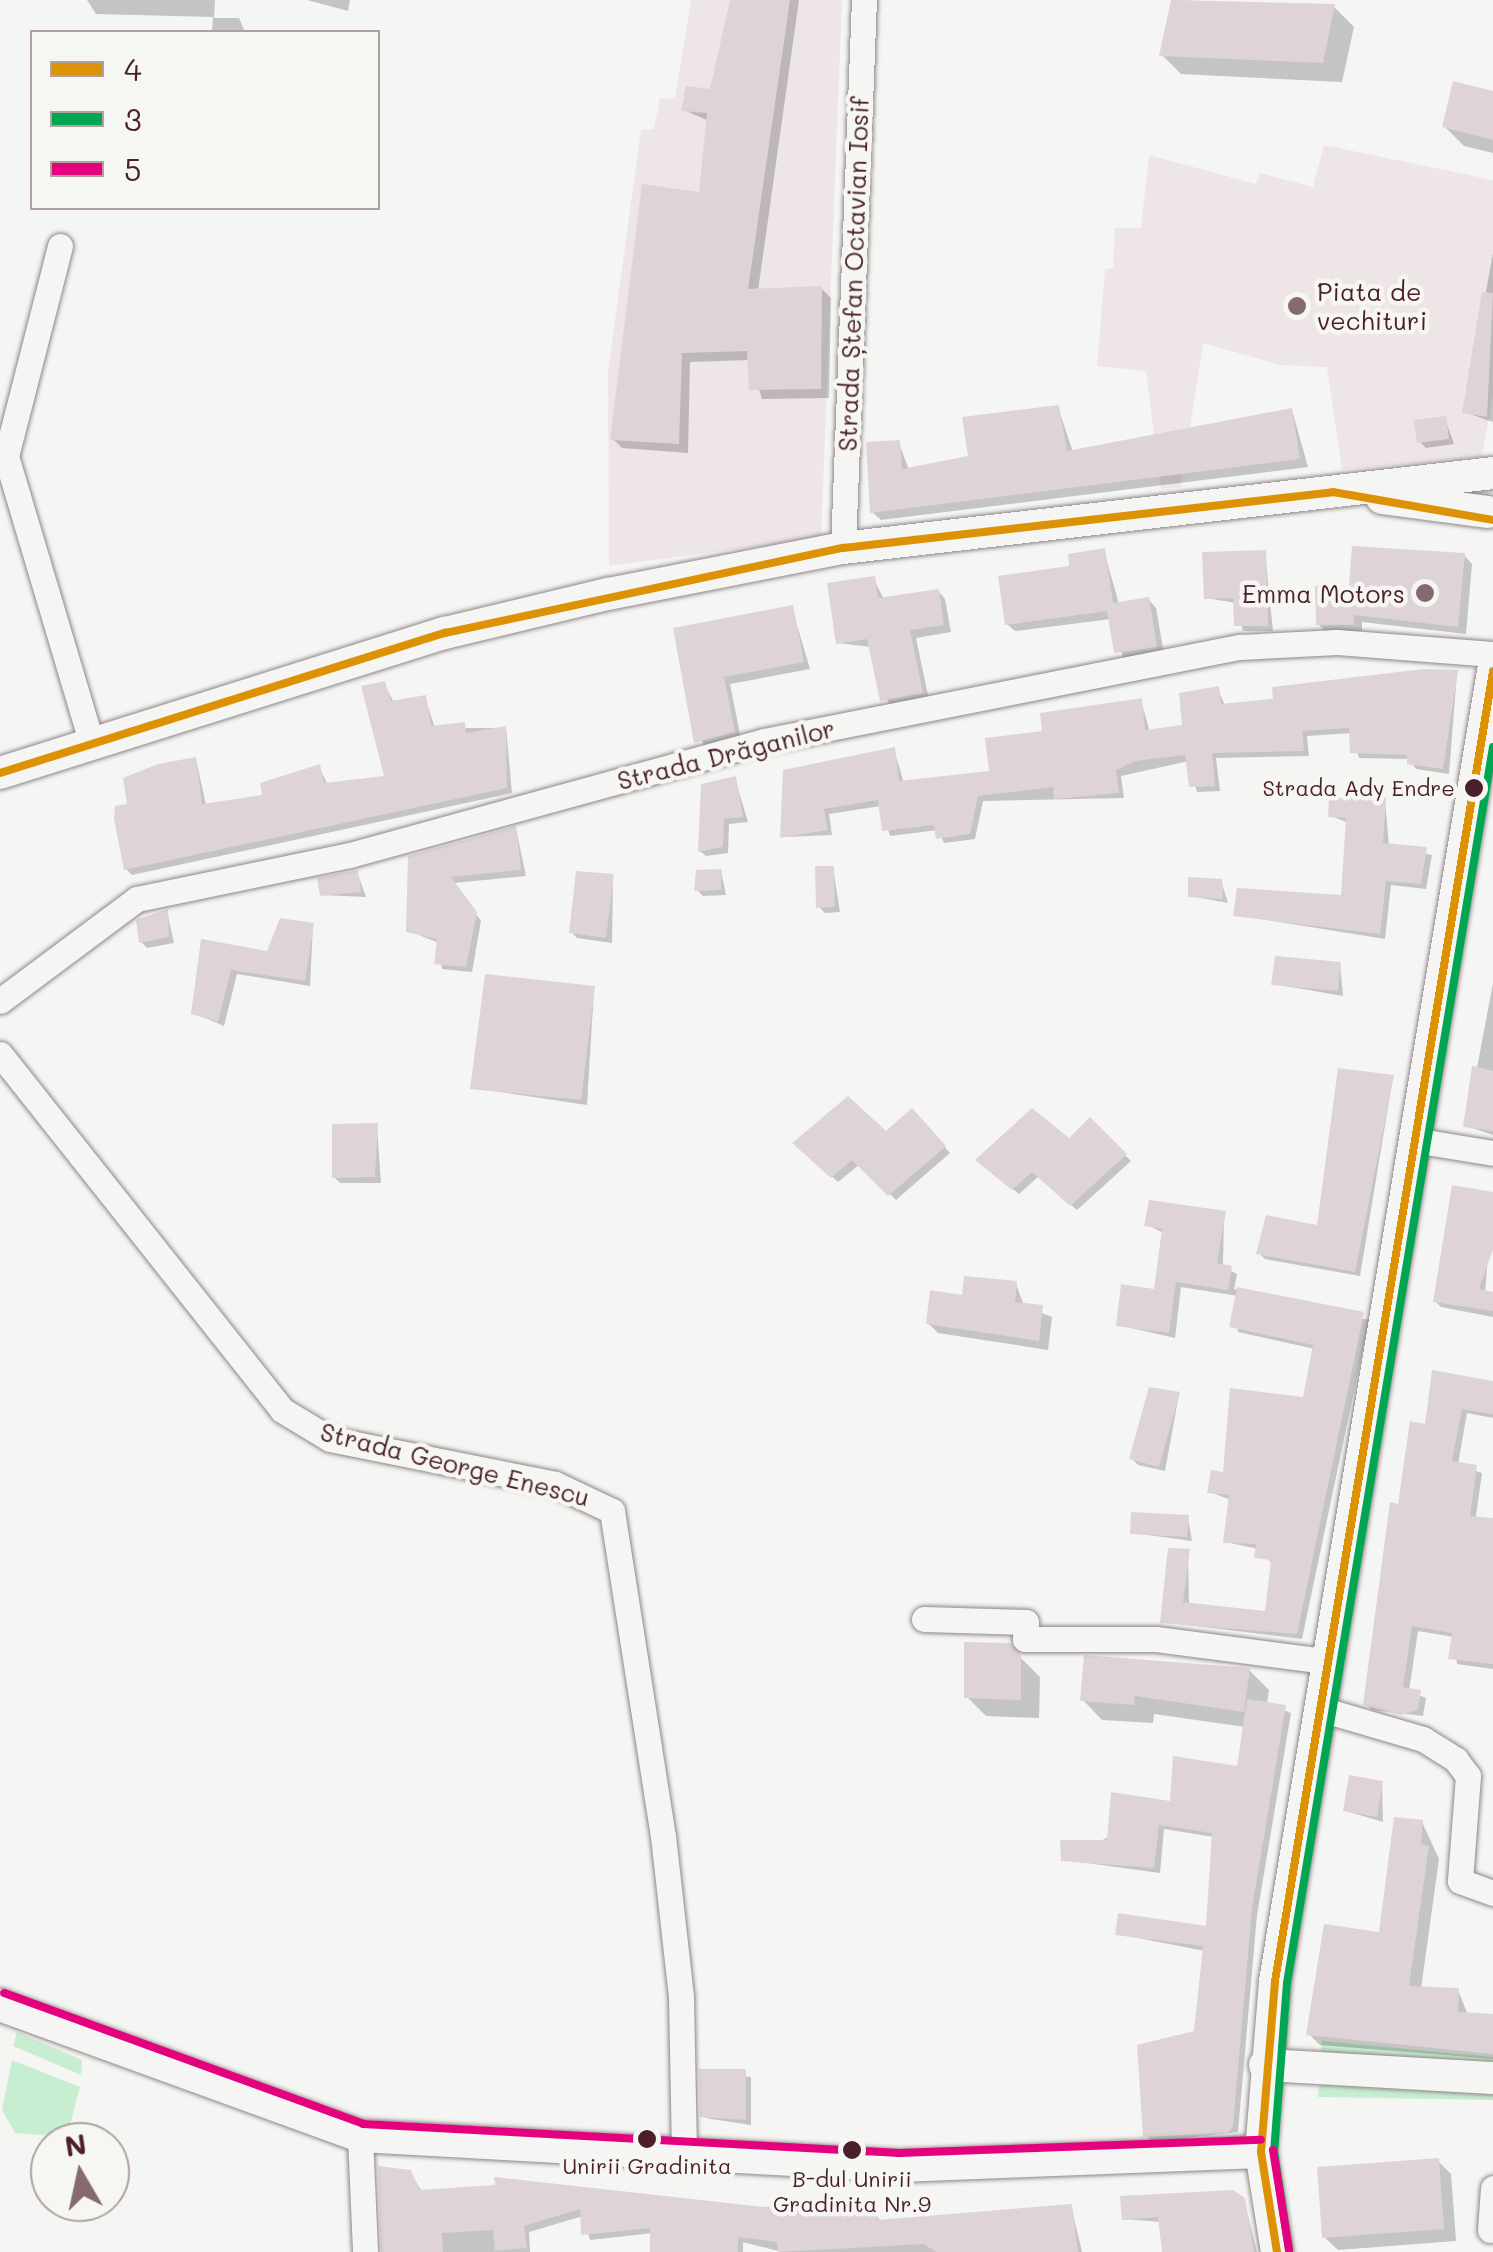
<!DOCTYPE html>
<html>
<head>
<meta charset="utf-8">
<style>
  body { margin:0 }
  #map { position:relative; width:1493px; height:2252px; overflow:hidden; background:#f5f5f3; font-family:Mali,sans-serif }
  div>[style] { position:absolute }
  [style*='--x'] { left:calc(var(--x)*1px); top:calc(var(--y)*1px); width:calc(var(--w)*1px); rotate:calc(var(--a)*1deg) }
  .built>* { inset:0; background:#eee5e6 }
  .green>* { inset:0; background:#c7eed1 }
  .shadow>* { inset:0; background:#0003 }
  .building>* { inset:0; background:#ded4d8 }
  .roads { filter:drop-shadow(0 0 2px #8f8788) drop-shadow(0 0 2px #8f8788) }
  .minor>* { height:25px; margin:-12.5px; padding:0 12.5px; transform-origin:12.5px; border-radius:12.5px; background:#f5f5f3 }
  .major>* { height:32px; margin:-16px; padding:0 16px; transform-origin:16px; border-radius:16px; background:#f5f5f3 }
  .bus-1>* { height:8px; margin:-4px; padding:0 4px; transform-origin:4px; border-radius:4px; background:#dd9206 }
  .bus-2>* { height:8px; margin:-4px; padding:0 4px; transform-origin:4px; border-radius:4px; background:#00a651 }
  .bus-3>* { height:8px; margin:-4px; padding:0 4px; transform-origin:4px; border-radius:4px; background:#e5007d }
  .dots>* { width:28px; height:28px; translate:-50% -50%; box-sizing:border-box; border:5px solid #f6f6f2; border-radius:50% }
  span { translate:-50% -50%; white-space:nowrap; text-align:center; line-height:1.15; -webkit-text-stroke:9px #f6f6f2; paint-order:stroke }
  .bus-label { font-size:22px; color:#4a1f2b }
  .right { translate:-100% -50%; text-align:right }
  .street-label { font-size:25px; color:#4a1f2b }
  .poi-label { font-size:25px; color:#4a1f2b }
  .left { translate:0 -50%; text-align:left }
  .legend { position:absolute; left:30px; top:30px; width:350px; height:180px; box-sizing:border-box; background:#f6f6f2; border:2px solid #b1a0a2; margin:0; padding:12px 18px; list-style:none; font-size:30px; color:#4a1f2b }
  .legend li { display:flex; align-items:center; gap:20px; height:50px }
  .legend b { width:50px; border:2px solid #b1a0a2 }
  .north { position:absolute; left:30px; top:2122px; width:100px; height:100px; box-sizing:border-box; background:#f6f6f2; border:2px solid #b1a0a2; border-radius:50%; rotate:351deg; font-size:28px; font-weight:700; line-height:40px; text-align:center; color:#4a1f2b }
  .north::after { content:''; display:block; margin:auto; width:35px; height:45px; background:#866a71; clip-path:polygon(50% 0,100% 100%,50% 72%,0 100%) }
</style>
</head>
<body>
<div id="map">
  <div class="built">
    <i style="clip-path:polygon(691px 0,842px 0,821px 538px,609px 566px,608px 372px,641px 130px,654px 129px,660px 98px,675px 99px)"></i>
    <i style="clip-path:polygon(1324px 145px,1493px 180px,1493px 395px,1482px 457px,1342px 470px,1327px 367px,1281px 365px,1203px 343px,1181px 487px,1161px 489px,1146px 371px,1097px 366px,1105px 269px,1113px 268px,1115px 228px,1141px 228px,1149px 155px,1256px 184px,1260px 173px,1313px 187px)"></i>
  </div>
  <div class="green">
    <i style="clip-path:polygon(17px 2032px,82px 2060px,81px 2075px,13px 2046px)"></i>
    <i style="clip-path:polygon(1322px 2041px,1493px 2057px,1493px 2064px,1321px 2053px)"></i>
    <i style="clip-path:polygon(12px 2060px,80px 2087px,70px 2125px,54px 2136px,15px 2133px,2px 2110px)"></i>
    <i style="clip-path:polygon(1319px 2085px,1493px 2088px,1493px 2100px,1318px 2097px)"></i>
  </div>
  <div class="shadow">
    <i style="clip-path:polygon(87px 0,215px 0,214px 18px,239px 18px,245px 32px,212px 32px,213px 17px,96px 14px)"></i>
    <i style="clip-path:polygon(307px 0,350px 0,348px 11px)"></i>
    <i style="clip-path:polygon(732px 0,799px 0,758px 291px,821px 288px,831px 298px,829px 398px,762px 399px,750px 360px,690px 362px,688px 453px,622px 448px,613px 439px,701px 194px,709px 121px,684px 110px,712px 91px)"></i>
    <i style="clip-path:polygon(1173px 0,1334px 7px,1354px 27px,1342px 82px,1181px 74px,1162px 55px)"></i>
    <i style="clip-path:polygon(1493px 94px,1493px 153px,1464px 146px,1444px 126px)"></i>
    <i style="clip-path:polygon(1493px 253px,1493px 422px,1464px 412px)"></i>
    <i style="clip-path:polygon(1058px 407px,1073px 452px,1292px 410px,1308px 467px,881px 520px,872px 512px,899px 443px,909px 470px,970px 458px)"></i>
    <i style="clip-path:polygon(1445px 419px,1454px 444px,1426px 448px,1420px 442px)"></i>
    <i style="clip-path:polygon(1104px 551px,1119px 604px,1149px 600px,1156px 608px,1164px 654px,1124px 660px,1111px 619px,1015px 631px,1007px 624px)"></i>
    <i style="clip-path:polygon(1265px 552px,1273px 631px,1243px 631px,1236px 603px,1206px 598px)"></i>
    <i style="clip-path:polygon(1464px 555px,1472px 564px,1466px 634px,1362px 622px,1362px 632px,1327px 633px,1318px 624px,1351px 588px)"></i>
    <i style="clip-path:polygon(874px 579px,884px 600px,938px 591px,945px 599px,951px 632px,916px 638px,929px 700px,890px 708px,871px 647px,838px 643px)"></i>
    <i style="clip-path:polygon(792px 608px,810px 669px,730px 684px,741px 739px,704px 749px,676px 630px)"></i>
    <i style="clip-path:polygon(1457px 673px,1449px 774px,1416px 769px,1409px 759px,1359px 758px,1352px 733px,1307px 736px,1309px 756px,1216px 758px,1220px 791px,1197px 792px,1189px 761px,1121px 776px,1124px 798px,983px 801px,975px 839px,944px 843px,938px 830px,890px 836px,881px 806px,829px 814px,832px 835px,783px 837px,894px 750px,904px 783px,992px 773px,1045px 733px,1141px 701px,1150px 732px,1185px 727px,1218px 689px,1225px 706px)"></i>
    <i style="clip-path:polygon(384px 683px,394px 703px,425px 698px,435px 728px,506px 728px,512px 793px,132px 875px,126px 869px,130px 806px,196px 759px,206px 805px,265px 797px,319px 767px,328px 785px,387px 778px)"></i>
    <i style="clip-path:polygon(735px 779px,748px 822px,729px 824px,728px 853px,706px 856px,700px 851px)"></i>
    <i style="clip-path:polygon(1385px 800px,1389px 846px,1432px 855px,1426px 889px,1391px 885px,1385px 939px,1236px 915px,1343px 898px,1349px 823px,1331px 816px)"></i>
    <i style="clip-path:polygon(516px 829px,526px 876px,454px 883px,481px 921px,472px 972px,442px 969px,439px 943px,409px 931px,410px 858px)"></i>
    <i style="clip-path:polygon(833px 868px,840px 912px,825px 913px,819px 907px)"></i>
    <i style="clip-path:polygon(721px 871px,726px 895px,703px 896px,697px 890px)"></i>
    <i style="clip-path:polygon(357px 872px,366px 897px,322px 895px)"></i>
    <i style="clip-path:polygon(613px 877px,612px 943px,577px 938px,571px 932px)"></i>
    <i style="clip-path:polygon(1221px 881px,1228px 903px,1190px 896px)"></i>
    <i style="clip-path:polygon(167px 912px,174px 943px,147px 948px,141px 942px)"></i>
    <i style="clip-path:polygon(313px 925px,310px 986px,237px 974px,224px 1026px,193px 1013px,203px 942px,269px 954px)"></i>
    <i style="clip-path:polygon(1340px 964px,1343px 996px,1274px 984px)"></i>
    <i style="clip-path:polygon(1493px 983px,1493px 1135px,1466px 1126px)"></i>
    <i style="clip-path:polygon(594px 989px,587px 1105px,473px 1088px)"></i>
    <i style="clip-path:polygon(1393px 1077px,1360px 1276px,1265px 1259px,1259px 1253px,1319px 1228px)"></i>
    <i style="clip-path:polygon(912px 1111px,950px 1153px,896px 1200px,860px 1164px,838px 1182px,796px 1144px,886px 1135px)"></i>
    <i style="clip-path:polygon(1090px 1121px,1131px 1161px,1077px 1210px,1039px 1176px,1019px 1194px,985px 1166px,1069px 1141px)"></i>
    <i style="clip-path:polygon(377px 1126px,381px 1183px,340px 1183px,334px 1177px)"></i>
    <i style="clip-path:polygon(1493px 1195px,1485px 1293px,1493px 1294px,1493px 1317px,1441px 1307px,1435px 1301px)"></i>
    <i style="clip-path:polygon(1224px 1213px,1223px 1267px,1237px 1274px,1234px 1289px,1369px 1320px,1302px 1639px,1162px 1622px,1188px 1552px,1189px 1605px,1268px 1614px,1273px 1564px,1258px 1549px,1226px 1542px,1231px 1500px,1210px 1492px,1305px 1400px,1315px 1349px,1238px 1332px,1238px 1296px,1181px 1287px,1175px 1338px,1118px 1325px,1156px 1292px,1164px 1233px,1147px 1225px)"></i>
    <i style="clip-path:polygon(1016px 1284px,1024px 1306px,1052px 1317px,1048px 1350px,938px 1333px,928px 1323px,964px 1298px)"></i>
    <i style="clip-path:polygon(1493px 1383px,1493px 1418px,1467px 1413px,1458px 1465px,1482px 1473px,1469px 1565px,1493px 1569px,1493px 1669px,1457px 1664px,1454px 1637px,1418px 1631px,1409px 1691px,1426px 1698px,1423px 1716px,1372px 1710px,1366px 1704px,1401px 1506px,1428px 1427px)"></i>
    <i style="clip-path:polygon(1179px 1394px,1165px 1471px,1138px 1465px,1132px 1459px)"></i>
    <i style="clip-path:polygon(1188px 1518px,1192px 1541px,1133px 1533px)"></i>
    <i style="clip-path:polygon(1009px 1646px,1040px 1677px,1039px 1718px,986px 1716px,967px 1697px)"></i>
    <i style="clip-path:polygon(1249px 1670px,1269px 1690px,1267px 1704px,1291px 1713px,1257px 1915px,1238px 2132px,1152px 2142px,1146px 2135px,1196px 2033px,1205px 1951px,1117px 1934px,1208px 1929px,1214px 1837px,1164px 1829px,1160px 1873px,1064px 1860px,1239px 1769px,1245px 1727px,1154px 1714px,1153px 1723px,1102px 1720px,1083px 1700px)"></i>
    <i style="clip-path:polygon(1382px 1783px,1383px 1822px,1346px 1811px)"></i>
    <i style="clip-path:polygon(1422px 1822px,1439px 1859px,1421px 1989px,1458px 1990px,1468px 2015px,1493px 2016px,1493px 2059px,1320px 2045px,1309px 2034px,1381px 1935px)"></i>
    <i style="clip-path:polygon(701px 2071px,751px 2077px,751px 2125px,705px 2118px)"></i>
    <i style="clip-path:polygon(1438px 2161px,1451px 2174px,1456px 2241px,1338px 2250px,1324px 2237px)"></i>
    <i style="clip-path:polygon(410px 2172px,422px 2192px,874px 2212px,881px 2222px,1071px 2206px,1082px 2252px,782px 2252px,743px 2242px,743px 2252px,653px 2252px,653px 2233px,590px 2240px,583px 2216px,529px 2232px,530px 2252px,382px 2252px)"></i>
    <i style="clip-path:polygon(1244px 2200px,1257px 2252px,1164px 2252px,1161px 2222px,1124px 2219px)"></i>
  </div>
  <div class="building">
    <i style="clip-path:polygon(730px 0,790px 0,748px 289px,822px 286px,821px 389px,749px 390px,747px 351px,682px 353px,679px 444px,610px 440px,642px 184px,699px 192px,707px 113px,681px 111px,686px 86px,710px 89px)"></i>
    <i style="clip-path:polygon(1171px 0,1335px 4px,1323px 63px,1159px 56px)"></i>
    <i style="clip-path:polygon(1453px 81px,1493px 91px,1493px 140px,1442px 127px)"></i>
    <i style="clip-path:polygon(1482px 292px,1493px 293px,1487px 417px,1462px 413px)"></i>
    <i style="clip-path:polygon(1059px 405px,1067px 451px,1292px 408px,1300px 459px,870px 513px,866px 442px,900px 440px,902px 469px,968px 456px,962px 417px)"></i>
    <i style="clip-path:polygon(1446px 416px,1449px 439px,1417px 443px,1414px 420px)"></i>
    <i style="clip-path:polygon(1352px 546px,1465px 553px,1458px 627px,1354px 615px,1354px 625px,1316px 625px,1315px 586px,1349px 586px)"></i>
    <i style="clip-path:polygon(1105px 548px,1113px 603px,1149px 597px,1157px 647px,1114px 653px,1107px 611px,1005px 625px,998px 576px,1069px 566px,1068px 554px)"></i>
    <i style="clip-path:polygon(1266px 550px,1268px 626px,1234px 626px,1233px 598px,1204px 599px,1202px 552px)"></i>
    <i style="clip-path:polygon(875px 576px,878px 598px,939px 589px,944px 625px,910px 630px,923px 693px,880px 701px,867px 639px,836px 644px,827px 583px)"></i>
    <i style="clip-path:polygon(793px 605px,804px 662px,724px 677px,735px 732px,694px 743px,673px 628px)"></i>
    <i style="clip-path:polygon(1424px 669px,1458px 670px,1443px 769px,1407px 764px,1407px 755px,1350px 753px,1349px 728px,1302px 731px,1304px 751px,1212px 753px,1215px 786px,1189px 787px,1185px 755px,1135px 761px,1116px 770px,1119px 793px,1054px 799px,1053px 787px,978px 796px,970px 834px,936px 839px,934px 825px,882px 831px,878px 800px,824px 809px,828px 830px,780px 838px,783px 770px,895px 747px,899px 781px,989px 771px,985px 738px,1042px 731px,1040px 713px,1142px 698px,1145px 730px,1182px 725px,1179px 693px,1219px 686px,1221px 704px,1273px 699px,1272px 687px)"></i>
    <i style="clip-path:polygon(385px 681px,391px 701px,426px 695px,431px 726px,465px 722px,466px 733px,506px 726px,507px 788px,124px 870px,114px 819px,115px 806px,127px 804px,123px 778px,158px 764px,196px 757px,202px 804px,262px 795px,260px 783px,320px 764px,324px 783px,384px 776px,361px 686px)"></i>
    <i style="clip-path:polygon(736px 776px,743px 817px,724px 819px,723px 847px,698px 852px,701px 784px)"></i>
    <i style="clip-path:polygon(1386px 797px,1383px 843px,1427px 847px,1421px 884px,1386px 881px,1380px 934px,1233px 916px,1237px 888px,1341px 895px,1346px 818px,1328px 817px,1329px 798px)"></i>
    <i style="clip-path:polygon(516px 826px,521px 870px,451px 877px,477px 912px,466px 967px,434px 964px,437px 939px,406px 932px,408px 856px)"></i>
    <i style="clip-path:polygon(815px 866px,834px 866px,835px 907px,816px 908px)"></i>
    <i style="clip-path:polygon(722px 869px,721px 890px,694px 891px,696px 870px)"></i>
    <i style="clip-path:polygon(358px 870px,361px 892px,320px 896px,317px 878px)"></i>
    <i style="clip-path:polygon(576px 871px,614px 874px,606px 938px,569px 933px)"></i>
    <i style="clip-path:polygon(1188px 877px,1222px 879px,1223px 899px,1188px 897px)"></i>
    <i style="clip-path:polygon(168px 909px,169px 937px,139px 943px,136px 920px)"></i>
    <i style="clip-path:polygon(280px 918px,314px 923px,305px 981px,231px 970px,218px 1022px,191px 1014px,201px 939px,267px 951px)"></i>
    <i style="clip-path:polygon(1275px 956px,1341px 962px,1338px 991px,1271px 985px)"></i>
    <i style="clip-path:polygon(485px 974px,595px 986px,581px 1100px,470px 1089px)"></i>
    <i style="clip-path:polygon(1472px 1066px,1493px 1071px,1493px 1131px,1463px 1127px)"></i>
    <i style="clip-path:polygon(1338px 1068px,1394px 1075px,1355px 1272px,1256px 1254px,1266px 1215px,1317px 1225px)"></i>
    <i style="clip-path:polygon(848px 1096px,886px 1131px,912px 1108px,946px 1146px,888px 1196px,852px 1160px,831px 1178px,792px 1143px)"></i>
    <i style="clip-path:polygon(1032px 1108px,1069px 1138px,1090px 1117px,1127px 1154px,1070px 1206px,1032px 1172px,1012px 1190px,975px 1160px)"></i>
    <i style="clip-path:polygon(378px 1123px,375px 1177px,332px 1178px,332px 1124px)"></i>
    <i style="clip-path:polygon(1452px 1185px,1493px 1192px,1493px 1250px,1479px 1289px,1493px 1292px,1493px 1311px,1433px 1302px)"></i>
    <i style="clip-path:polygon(1149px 1200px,1226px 1211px,1217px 1263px,1232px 1266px,1228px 1290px,1176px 1282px,1169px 1333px,1116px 1326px,1121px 1284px,1154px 1289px,1162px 1229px,1144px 1226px)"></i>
    <i style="clip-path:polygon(964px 1276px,1017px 1281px,1015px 1302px,1043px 1305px,1039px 1341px,926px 1324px,930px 1290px,962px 1295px)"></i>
    <i style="clip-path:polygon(1237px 1287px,1364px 1312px,1297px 1634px,1160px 1623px,1168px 1548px,1190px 1549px,1183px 1602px,1265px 1611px,1271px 1560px,1254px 1558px,1256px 1544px,1223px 1543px,1229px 1495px,1207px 1493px,1211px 1470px,1223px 1472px,1230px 1388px,1303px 1397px,1313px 1345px,1229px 1327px)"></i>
    <i style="clip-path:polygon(1432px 1370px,1493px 1381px,1493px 1414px,1462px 1409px,1452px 1461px,1477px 1465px,1470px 1516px,1493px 1518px,1493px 1664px,1448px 1659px,1452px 1633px,1412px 1626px,1403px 1687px,1421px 1690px,1418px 1710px,1401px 1715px,1363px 1705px,1390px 1502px,1398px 1504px,1410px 1421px,1425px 1424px)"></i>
    <i style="clip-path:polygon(1149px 1387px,1180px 1392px,1159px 1467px,1129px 1459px)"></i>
    <i style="clip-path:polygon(1131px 1512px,1189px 1515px,1187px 1537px,1130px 1534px)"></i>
    <i style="clip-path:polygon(964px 1642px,1010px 1643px,1021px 1654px,1021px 1700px,964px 1698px)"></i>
    <i style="clip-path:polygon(1084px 1655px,1250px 1668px,1244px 1712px,1135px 1696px,1134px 1705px,1080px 1701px)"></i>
    <i style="clip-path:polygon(1247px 1699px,1286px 1705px,1252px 1908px,1233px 2126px,1228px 2133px,1143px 2137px,1137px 2045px,1194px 2031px,1203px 1946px,1115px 1935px,1118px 1913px,1206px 1926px,1212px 1833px,1159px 1825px,1154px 1868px,1061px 1861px,1060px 1840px,1107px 1840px,1111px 1792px,1170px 1801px,1173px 1756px,1237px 1766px)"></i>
    <i style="clip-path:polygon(1349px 1775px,1383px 1781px,1377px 1817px,1343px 1811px)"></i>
    <i style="clip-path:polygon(1394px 1817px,1423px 1820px,1421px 1844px,1429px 1846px,1409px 1986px,1459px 1988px,1458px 2012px,1493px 2014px,1493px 2054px,1306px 2035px,1324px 1924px,1379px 1932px)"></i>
    <i style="clip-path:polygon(699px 2069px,746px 2069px,746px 2120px,700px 2117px)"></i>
    <i style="clip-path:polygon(1439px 2158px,1444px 2229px,1322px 2238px,1317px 2167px)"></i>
    <i style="clip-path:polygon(378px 2166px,411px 2170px,419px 2190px,495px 2185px,494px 2177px,836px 2215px,875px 2210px,877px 2220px,1072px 2204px,1078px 2252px,936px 2252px,924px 2244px,778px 2252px,777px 2242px,738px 2237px,738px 2252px,650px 2252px,650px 2228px,581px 2235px,580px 2209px,524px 2226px,527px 2248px,495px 2251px,493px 2230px,442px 2233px,443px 2252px,381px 2252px)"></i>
    <i style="clip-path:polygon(1233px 2190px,1245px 2198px,1254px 2252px,1162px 2252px,1158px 2217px,1122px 2220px,1120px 2196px)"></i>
  </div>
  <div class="roads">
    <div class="minor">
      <i style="--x:60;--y:246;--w:217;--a:104.4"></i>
      <i style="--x:6;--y:456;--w:301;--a:73.4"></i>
      <i style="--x:843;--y:548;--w:548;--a:-87.81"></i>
      <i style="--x:0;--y:1001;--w:171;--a:-36.7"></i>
      <i style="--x:137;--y:899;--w:217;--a:-11.7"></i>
      <i style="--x:350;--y:855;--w:429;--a:-15.4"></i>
      <i style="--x:764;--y:741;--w:485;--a:-11.2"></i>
      <i style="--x:1240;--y:647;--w:97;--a:-3"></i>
      <i style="--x:1337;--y:642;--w:156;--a:4.4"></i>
      <i style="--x:0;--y:1054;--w:454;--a:51.6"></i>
      <i style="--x:282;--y:1410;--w:56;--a:31.1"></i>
      <i style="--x:330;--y:1439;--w:229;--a:11.3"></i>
      <i style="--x:555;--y:1484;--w:63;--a:25.3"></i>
      <i style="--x:612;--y:1511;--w:329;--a:81.1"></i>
      <i style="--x:663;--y:1836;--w:162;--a:83.6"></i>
      <i style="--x:681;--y:1997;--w:160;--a:88.9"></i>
      <i style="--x:1420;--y:1141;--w:74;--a:9.3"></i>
      <i style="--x:924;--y:1619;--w:102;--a:1.7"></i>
      <i style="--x:1026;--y:1622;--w:17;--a:93"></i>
      <i style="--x:1025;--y:1639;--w:131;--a:0"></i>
      <i style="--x:1156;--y:1639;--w:177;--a:7.4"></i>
      <i style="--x:1324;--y:1710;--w:103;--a:16.3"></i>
      <i style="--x:1423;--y:1739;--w:39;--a:32"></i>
      <i style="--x:1456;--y:1760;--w:20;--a:53"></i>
      <i style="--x:1468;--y:1776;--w:105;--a:94.4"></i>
      <i style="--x:1460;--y:1881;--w:35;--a:20"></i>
      <i style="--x:360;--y:2136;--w:116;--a:87.5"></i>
      <i style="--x:1490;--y:2230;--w:42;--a:-85.9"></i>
    </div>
    <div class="major">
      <i style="--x:1382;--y:498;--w:107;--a:7.5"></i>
      <i style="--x:0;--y:773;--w:467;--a:-17.5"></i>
      <i style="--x:445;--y:633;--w:168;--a:-13.5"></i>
      <i style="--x:608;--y:594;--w:239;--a:-11.1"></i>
      <i style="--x:843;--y:548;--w:654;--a:-6.58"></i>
      <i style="--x:0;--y:2005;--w:383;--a:20"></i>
      <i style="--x:360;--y:2136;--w:540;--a:3.19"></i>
      <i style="--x:899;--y:2166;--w:362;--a:-2.2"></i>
      <i style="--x:1265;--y:2065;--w:228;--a:3.3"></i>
      <i style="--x:1277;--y:2252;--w:101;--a:-99.1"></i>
      <i style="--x:1261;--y:2152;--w:172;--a:-85.3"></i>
      <i style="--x:1275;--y:1981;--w:1328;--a:-80.55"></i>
    </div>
  </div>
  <div class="bus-1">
    <i style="--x:0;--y:773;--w:467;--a:-17.5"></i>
    <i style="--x:445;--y:633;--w:407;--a:-12.1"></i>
    <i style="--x:843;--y:548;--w:493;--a:-6.5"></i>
    <i style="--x:1333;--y:492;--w:162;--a:9.9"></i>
    <i style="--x:1277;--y:2252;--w:101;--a:-99.1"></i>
    <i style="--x:1261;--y:2152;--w:172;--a:-85.3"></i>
    <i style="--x:1275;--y:1981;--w:1328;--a:-80.55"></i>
  </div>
  <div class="bus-2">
    <i style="--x:1289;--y:2250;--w:99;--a:-98.7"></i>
    <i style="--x:1274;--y:2152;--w:169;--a:-85.6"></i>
    <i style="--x:1287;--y:1983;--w:1253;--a:-80.54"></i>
  </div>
  <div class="bus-3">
    <i style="--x:4;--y:1993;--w:382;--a:20"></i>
    <i style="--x:363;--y:2124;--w:537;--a:3.1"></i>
    <i style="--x:899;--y:2153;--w:362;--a:-2.1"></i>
    <i style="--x:1273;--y:2150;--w:101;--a:80.9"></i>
  </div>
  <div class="dots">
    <i style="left:1297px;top:306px;background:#866a71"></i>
    <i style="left:1425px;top:593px;background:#866a71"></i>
    <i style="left:1474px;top:788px;background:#4a1f2b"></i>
    <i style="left:647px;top:2139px;background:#4a1f2b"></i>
    <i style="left:852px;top:2150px;background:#4a1f2b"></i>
  </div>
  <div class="bus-label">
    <span class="right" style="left:1455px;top:788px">Strada Ady Endre</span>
    <span style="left:647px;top:2166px">Unirii Gradinita</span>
    <span style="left:852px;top:2191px">B-dul Unirii<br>Gradinita Nr.9</span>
  </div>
  <div class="street-label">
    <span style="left:853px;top:274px;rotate:-88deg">Strada Ștefan Octavian Iosif</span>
    <span style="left:726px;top:754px;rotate:-14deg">Strada Drăganilor</span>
    <span style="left:455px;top:1464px;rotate:14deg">Strada George Enescu</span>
  </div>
  <div class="poi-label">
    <span class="left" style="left:1317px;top:306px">Piata de<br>vechituri</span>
    <span class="right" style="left:1405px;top:593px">Emma Motors</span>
  </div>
  <ul class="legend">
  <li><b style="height:12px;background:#dd9206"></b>4</li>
  <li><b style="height:12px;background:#00a651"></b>3</li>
  <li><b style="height:12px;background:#e5007d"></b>5</li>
  </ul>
  <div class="north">N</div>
</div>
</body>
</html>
